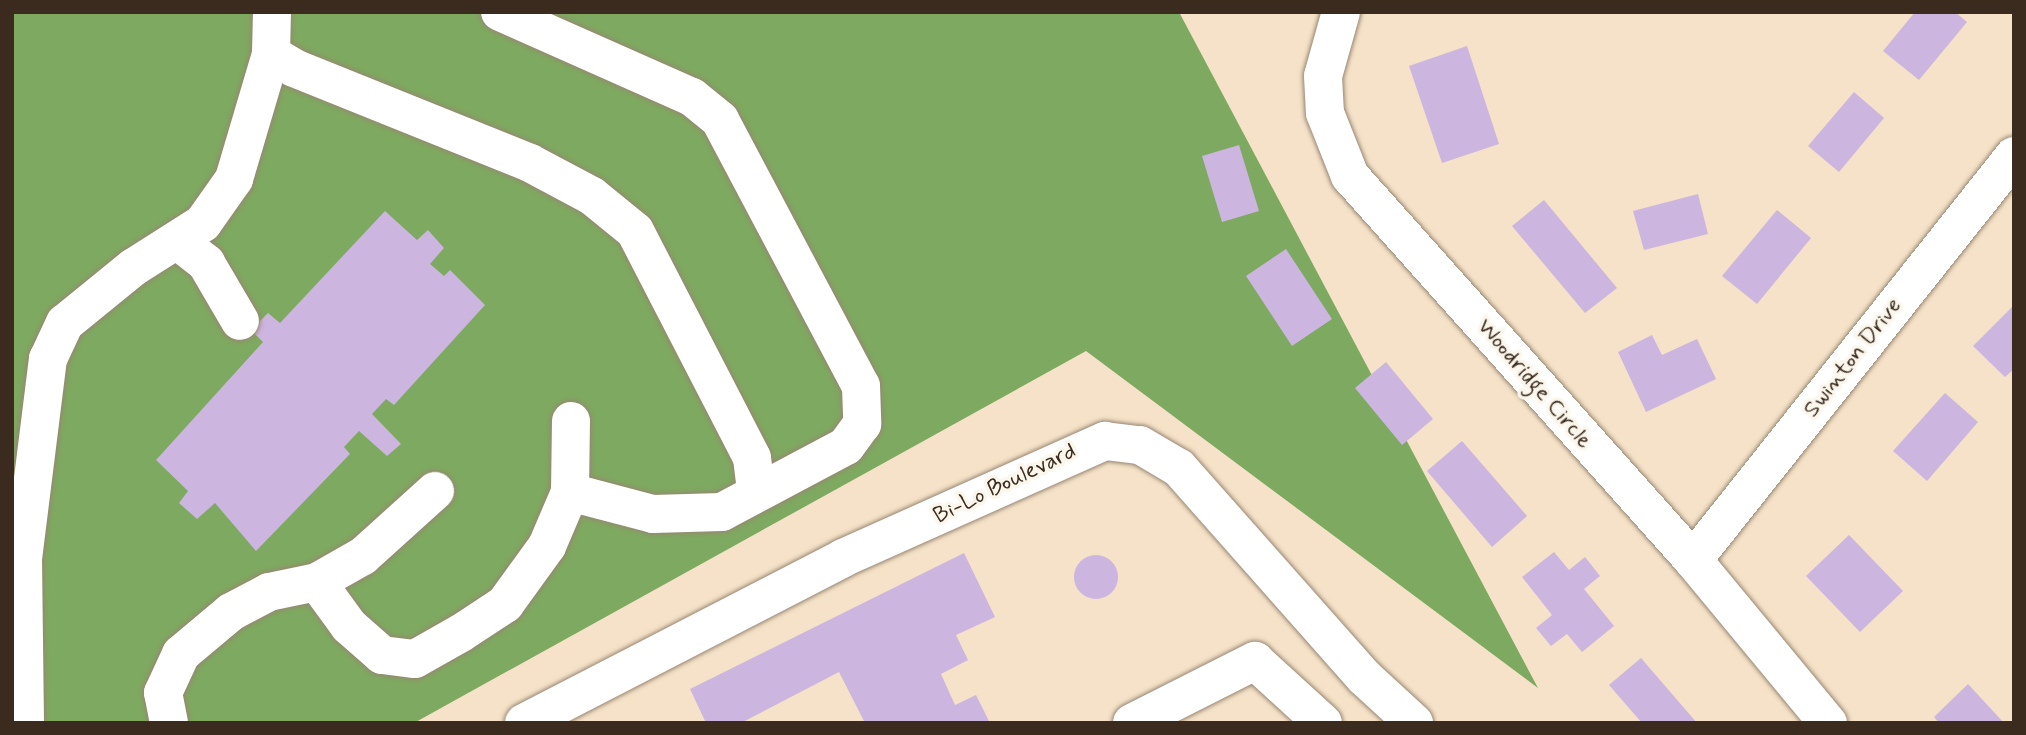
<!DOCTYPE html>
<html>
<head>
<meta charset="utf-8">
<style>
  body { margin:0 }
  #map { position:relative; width:2026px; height:735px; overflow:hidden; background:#f5e2c8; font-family:Mynerve,sans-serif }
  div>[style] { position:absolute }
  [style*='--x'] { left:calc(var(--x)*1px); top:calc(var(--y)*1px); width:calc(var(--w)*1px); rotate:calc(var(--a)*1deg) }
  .forest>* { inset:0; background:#7ea960 }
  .building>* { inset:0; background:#ccb5df }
  .round { border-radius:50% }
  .roads { filter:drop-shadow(0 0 2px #988673) drop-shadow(0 0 2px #988673) }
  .minor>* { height:38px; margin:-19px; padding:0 19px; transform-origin:19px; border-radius:19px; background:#fff }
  span { translate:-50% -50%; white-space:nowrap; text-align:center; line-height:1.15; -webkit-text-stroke:7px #fbf7ec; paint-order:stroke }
  .street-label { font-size:23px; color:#3b2a1e }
  .frame { position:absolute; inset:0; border:14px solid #3b2a1e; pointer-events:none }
</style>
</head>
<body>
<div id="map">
  <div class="forest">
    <i style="clip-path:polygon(12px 12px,1179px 12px,1538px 688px,1086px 351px,414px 723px,12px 723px)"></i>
  </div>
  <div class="building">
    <i style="clip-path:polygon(1915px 12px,1955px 12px,1967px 22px,1919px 80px,1883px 51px)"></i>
    <i style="clip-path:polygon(1467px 46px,1499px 144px,1442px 163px,1409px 66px)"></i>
    <i style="clip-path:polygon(1854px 92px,1884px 118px,1839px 172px,1808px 146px)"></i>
    <i style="clip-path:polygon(1239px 145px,1259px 211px,1222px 222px,1202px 156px)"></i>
    <i style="clip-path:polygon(1698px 194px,1708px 234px,1644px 250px,1633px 211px)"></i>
    <i style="clip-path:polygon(1544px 200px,1617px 288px,1585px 313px,1512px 226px)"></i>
    <i style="clip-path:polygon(1777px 210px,1811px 238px,1757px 304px,1722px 276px)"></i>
    <i style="clip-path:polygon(385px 211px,417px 240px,428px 230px,444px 248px,430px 264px,444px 276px,450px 270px,485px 305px,394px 405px,386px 399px,372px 414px,401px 444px,387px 456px,359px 431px,344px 447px,350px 454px,256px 551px,215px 503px,197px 519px,179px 503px,188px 491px,156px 460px,263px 342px,251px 330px,268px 313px,280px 323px)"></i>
    <i style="clip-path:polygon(1286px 249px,1332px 319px,1292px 346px,1246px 276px)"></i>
    <i style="clip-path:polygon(2014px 305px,2014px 369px,2005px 377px,1973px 346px)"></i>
    <i style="clip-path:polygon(1652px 335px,1662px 355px,1697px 339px,1716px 379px,1646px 412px,1618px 352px)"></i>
    <i style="clip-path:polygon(1386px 362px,1433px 419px,1402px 445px,1355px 388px)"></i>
    <i style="clip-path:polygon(1945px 393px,1978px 422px,1927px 481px,1893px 451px)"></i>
    <i style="clip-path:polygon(1462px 441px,1527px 516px,1492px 547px,1427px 471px)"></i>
    <i style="clip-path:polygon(1849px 535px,1903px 591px,1860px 632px,1806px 576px)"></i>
    <i style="clip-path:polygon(1554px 552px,1569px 570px,1585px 557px,1600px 576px,1584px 589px,1614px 626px,1582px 652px,1567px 634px,1551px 646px,1536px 628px,1552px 615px,1522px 577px)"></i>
    <i style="clip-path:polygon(964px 553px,995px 617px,956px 635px,968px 660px,941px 674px,955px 705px,976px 695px,990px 723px,865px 723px,839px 672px,741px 723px,706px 723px,690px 689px)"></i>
    <i class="round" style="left:1074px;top:555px;width:44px;height:44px"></i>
    <i style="clip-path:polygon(1641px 658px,1697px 723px,1642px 723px,1609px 685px)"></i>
    <i style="clip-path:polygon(1968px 684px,2004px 723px,1939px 723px,1934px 717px)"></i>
  </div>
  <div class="roads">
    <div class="minor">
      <i style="--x:272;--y:12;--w:42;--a:91.4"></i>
      <i style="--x:271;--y:54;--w:27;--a:31"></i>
      <i style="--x:294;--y:68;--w:254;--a:21.9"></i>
      <i style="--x:530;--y:163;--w:70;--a:28"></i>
      <i style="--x:592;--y:196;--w:55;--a:39.1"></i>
      <i style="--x:635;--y:231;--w:255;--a:62.7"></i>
      <i style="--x:752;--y:458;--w:35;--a:83"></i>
      <i style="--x:500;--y:12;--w:210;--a:23.9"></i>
      <i style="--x:692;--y:97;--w:36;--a:39"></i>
      <i style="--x:720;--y:120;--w:301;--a:62.1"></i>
      <i style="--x:861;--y:386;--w:38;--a:88"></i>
      <i style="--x:862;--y:424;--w:27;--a:126"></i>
      <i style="--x:846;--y:446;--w:140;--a:152"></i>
      <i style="--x:722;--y:512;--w:69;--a:178.3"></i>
      <i style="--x:653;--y:514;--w:86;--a:-165.2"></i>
      <i style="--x:1341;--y:12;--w:66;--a:105.7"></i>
      <i style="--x:1323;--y:76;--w:37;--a:87"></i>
      <i style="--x:1325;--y:113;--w:68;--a:68.4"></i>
      <i style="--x:1350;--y:176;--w:515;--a:48.23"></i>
      <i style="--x:1693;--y:560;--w:212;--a:50.4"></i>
      <i style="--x:178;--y:241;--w:36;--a:38"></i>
      <i style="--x:206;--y:263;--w:67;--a:59.6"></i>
      <i style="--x:1693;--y:560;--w:516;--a:-51.53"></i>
      <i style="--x:317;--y:582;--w:54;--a:54"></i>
      <i style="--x:349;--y:626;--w:44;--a:41.3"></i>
      <i style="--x:382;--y:655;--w:33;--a:7"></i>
      <i style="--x:415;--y:659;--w:53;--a:-29.5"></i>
      <i style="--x:461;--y:633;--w:53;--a:-33.4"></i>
      <i style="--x:505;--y:604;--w:72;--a:-54.1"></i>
      <i style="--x:547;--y:546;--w:59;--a:-66.9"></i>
      <i style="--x:570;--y:492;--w:71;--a:-89.2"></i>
      <i style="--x:25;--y:723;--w:164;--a:-90.7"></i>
      <i style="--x:23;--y:559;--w:202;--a:-82.9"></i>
      <i style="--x:48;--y:359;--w:40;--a:-65"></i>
      <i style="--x:65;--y:323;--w:89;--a:-39.1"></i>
      <i style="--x:134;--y:267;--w:82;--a:-32.5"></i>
      <i style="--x:203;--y:223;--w:54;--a:-54.8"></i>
      <i style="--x:234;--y:179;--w:130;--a:-73.5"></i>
      <i style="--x:169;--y:723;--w:31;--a:-101"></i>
      <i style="--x:163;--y:693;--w:43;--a:-65.2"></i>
      <i style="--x:181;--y:654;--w:65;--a:-40"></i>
      <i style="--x:231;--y:612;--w:43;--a:-27.8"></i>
      <i style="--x:269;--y:592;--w:49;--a:-11.8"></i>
      <i style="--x:317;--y:582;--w:53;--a:-29.5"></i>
      <i style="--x:363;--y:556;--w:97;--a:-42.1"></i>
      <i style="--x:524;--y:723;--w:359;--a:-27.3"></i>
      <i style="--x:843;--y:558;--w:287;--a:-24.1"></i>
      <i style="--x:1105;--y:441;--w:35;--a:7"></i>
      <i style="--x:1140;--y:445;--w:45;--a:30.5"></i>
      <i style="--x:1179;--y:468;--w:279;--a:48.5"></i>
      <i style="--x:1364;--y:677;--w:68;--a:42.6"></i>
      <i style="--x:1132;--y:723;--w:138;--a:-26.8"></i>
      <i style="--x:1255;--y:661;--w:92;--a:42.4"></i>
    </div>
  </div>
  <div class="street-label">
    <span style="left:1853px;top:358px;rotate:-52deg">Swinton Drive</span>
    <span style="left:1534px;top:384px;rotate:49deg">Woodridge Circle</span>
    <span style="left:1005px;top:484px;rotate:-26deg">Bi-Lo Boulevard</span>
  </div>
  <div class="frame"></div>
</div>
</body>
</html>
